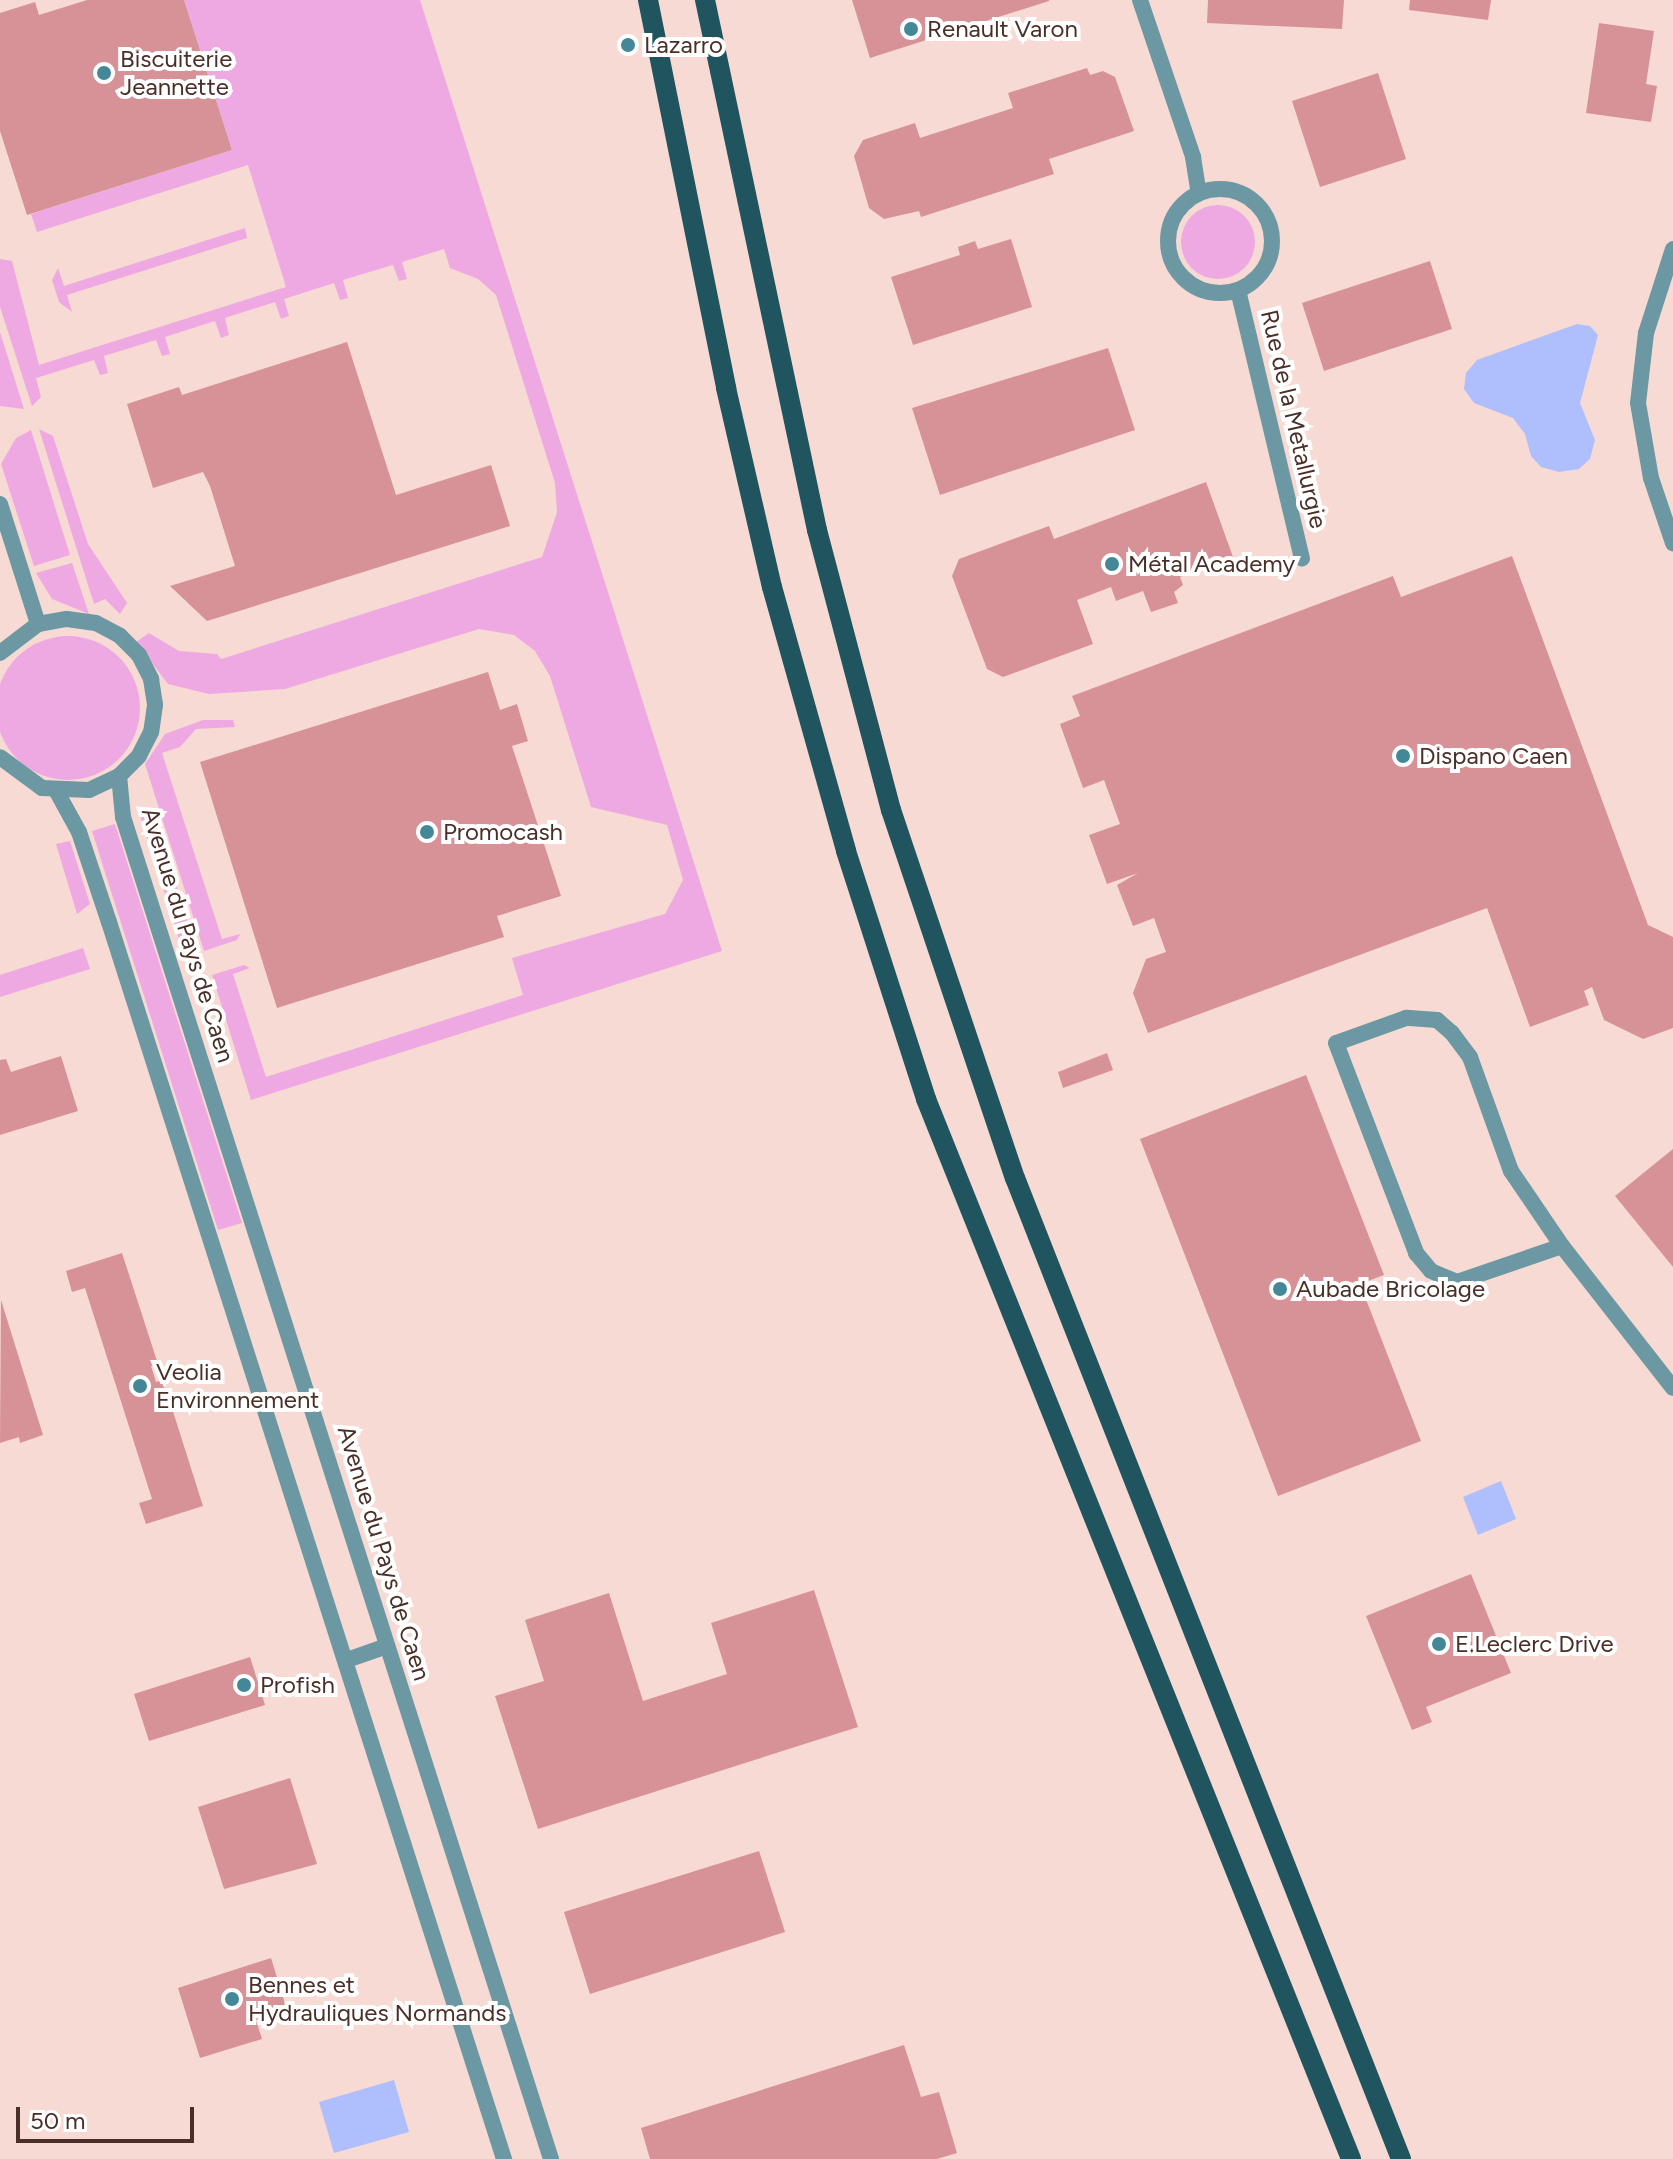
<!DOCTYPE html>
<html>
<head>
<meta charset="utf-8">
<style>
  body { margin:0 }
  #map { position:relative; width:1673px; height:2159px; overflow:hidden; background:#f7dad3; font-family:Figtree,sans-serif }
  div>[style] { position:absolute }
  [style*='--x'] { left:calc(var(--x)*1px); top:calc(var(--y)*1px); width:calc(var(--w)*1px); rotate:calc(var(--a)*1deg) }
  .green>* { inset:0; background:#efa9e2 }
  .round { border-radius:50% }
  .water>* { inset:0; background:#afbefd }
  .building>* { inset:0; background:#d79298 }
  .minor>* { height:16px; margin:-8px; padding:0 8px; transform-origin:8px; border-radius:8px; background:#6b98a2 }
  .minor>.ring { margin:-8px; padding:0; box-sizing:content-box; background:none; border:16px solid #6b98a2; border-radius:50% }
  .primary>* { height:20px; margin:-10px; padding:0 10px; transform-origin:10px; border-radius:10px; background:#205560 }
  .dots>* { width:22px; height:22px; translate:-50% -50%; box-sizing:border-box; border:4px solid #fff; border-radius:50% }
  span { translate:-50% -50%; white-space:nowrap; text-align:center; line-height:1.15; -webkit-text-stroke:8px #fff; paint-order:stroke }
  .poi-label { font-size:24px; color:#4a2f28 }
  .left { translate:0 -50%; text-align:left }
  .street-label { font-size:24px; color:#4a2f28 }
  .scale { position:absolute; left:16px; top:2107px; width:178px; height:36px; box-sizing:border-box; border:4px solid #4a2f28; border-top:0; padding-left:10px; font-size:24px; line-height:28px; white-space:nowrap; color:#4a2f28; -webkit-text-stroke:6px #fff; paint-order:stroke }
</style>
</head>
<body>
<div id="map">
  <div class="green">
    <i style="clip-path:polygon(184px 0,420px 0,722px 951px,251px 1100px,212px 975px,244px 965px,250px 968px,233px 974px,266px 1077px,523px 995px,512px 958px,665px 914px,683px 880px,667px 825px,591px 807px,550px 676px,535px 651px,514px 635px,479px 629px,285px 689px,209px 694px,168px 684px,136px 642px,149px 633px,179px 651px,217px 654px,221px 659px,542px 557px,557px 512px,555px 483px,496px 295px,478px 279px,450px 268px,444px 249px,402px 262px,407px 279px,399px 281px,393px 265px,343px 280px,348px 298px,340px 300px,334px 283px,284px 299px,289px 316px,281px 319px,275px 302px,225px 318px,229px 335px,221px 338px,215px 321px,165px 337px,170px 354px,162px 356px,156px 340px,104px 356px,108px 373px,100px 375px,94px 360px,36px 378px,41px 397px,32px 406px,0 307px,0 259px,12px 261px,39px 365px,286px 287px,248px 165px,37px 232px,31px 214px,232px 150px)"></i>
    <i class="round" style="left:1181px;top:205px;width:74px;height:74px"></i>
    <i style="clip-path:polygon(245px 228px,247px 238px,67px 295px,72px 312px,59px 302px,52px 280px,58px 268px,64px 286px)"></i>
    <i style="clip-path:polygon(0 332px,24px 409px,0 406px)"></i>
    <i style="clip-path:polygon(39px 429px,53px 436px,88px 544px,127px 603px,120px 614px,105px 599px,94px 604px)"></i>
    <i style="clip-path:polygon(31px 430px,70px 555px,34px 566px,1px 464px,16px 438px)"></i>
    <i style="clip-path:polygon(72px 563px,89px 614px,52px 599px,36px 573px)"></i>
    <i class="round" style="left:-4px;top:636px;width:144px;height:144px"></i>
    <i style="clip-path:polygon(203px 720px,233px 720px,235px 727px,196px 729px,180px 747px,162px 753px,222px 939px,240px 934px,237px 940px,204px 951px,145px 764px,165px 734px)"></i>
    <i style="clip-path:polygon(153px 811px,198px 953px,186px 951px,180px 942px,140px 815px)"></i>
    <i style="clip-path:polygon(115px 824px,242px 1223px,218px 1230px,92px 831px)"></i>
    <i style="clip-path:polygon(70px 841px,90px 904px,77px 914px,56px 844px)"></i>
    <i style="clip-path:polygon(83px 948px,90px 969px,0 997px,0 975px)"></i>
  </div>
  <div class="water">
    <i style="clip-path:polygon(1577px 324px,1590px 326px,1598px 335px,1580px 403px,1595px 440px,1590px 459px,1579px 469px,1559px 472px,1541px 467px,1531px 456px,1525px 434px,1513px 418px,1474px 403px,1464px 389px,1466px 373px,1477px 360px)"></i>
    <i style="clip-path:polygon(1501px 1481px,1516px 1519px,1478px 1535px,1463px 1497px)"></i>
    <i style="clip-path:polygon(394px 2080px,409px 2132px,334px 2153px,319px 2102px)"></i>
  </div>
  <div class="building">
    <i style="clip-path:polygon(87px 0,184px 0,232px 150px,27px 215px,0 131px,0 13px,35px 2px,39px 15px)"></i>
    <i style="clip-path:polygon(852px 0,1049px 0,1049px 1px,870px 58px)"></i>
    <i style="clip-path:polygon(1208px 0,1344px 0,1342px 29px,1207px 23px)"></i>
    <i style="clip-path:polygon(1410px 0,1491px 0,1488px 20px,1409px 10px)"></i>
    <i style="clip-path:polygon(1599px 23px,1654px 31px,1646px 84px,1657px 86px,1651px 122px,1586px 113px)"></i>
    <i style="clip-path:polygon(1087px 68px,1090px 75px,1103px 71px,1115px 77px,1134px 131px,1049px 159px,1054px 174px,921px 217px,919px 211px,884px 219px,869px 208px,854px 156px,863px 140px,915px 123px,920px 138px,1013px 108px,1008px 93px)"></i>
    <i style="clip-path:polygon(1378px 73px,1406px 159px,1320px 187px,1292px 101px)"></i>
    <i style="clip-path:polygon(1011px 239px,1032px 307px,913px 345px,891px 277px,960px 255px,958px 247px,975px 241px,978px 249px)"></i>
    <i style="clip-path:polygon(1430px 261px,1452px 329px,1324px 371px,1302px 303px)"></i>
    <i style="clip-path:polygon(347px 342px,396px 495px,491px 465px,510px 526px,207px 621px,170px 586px,235px 566px,210px 486px,203px 472px,153px 488px,127px 404px,179px 387px,182px 395px)"></i>
    <i style="clip-path:polygon(1108px 348px,1135px 430px,940px 495px,912px 408px)"></i>
    <i style="clip-path:polygon(1206px 482px,1233px 557px,1180px 577px,1183px 585px,1174px 592px,1178px 603px,1151px 612px,1143px 591px,1116px 601px,1111px 587px,1077px 600px,1093px 644px,1003px 677px,987px 669px,952px 576px,959px 559px,1049px 526px,1054px 539px)"></i>
    <i style="clip-path:polygon(1512px 556px,1648px 925px,1673px 937px,1673px 1028px,1643px 1039px,1604px 1020px,1592px 987px,1584px 991px,1589px 1005px,1530px 1027px,1487px 908px,1148px 1033px,1133px 993px,1146px 959px,1166px 952px,1154px 918px,1133px 926px,1117px 885px,1138px 873px,1107px 884px,1089px 835px,1120px 824px,1104px 780px,1083px 788px,1060px 724px,1080px 716px,1072px 696px,1393px 576px,1401px 597px)"></i>
    <i style="clip-path:polygon(488px 672px,500px 710px,517px 704px,528px 741px,512px 746px,561px 896px,497px 916px,504px 937px,277px 1008px,200px 762px)"></i>
    <i style="clip-path:polygon(1107px 1053px,1113px 1070px,1063px 1088px,1058px 1072px)"></i>
    <i style="clip-path:polygon(61px 1056px,78px 1111px,0 1135px,0 1060px,6px 1059px,11px 1072px)"></i>
    <i style="clip-path:polygon(1306px 1075px,1384px 1275px,1360px 1284px,1421px 1441px,1278px 1496px,1140px 1139px)"></i>
    <i style="clip-path:polygon(1673px 1149px,1673px 1267px,1615px 1196px)"></i>
    <i style="clip-path:polygon(122px 1253px,158px 1364px,151px 1366px,156px 1382px,163px 1380px,203px 1506px,146px 1524px,139px 1503px,152px 1499px,85px 1288px,72px 1292px,66px 1271px)"></i>
    <i style="clip-path:polygon(1px 1300px,43px 1435px,20px 1443px,19px 1437px,0 1443px)"></i>
    <i style="clip-path:polygon(1471px 1574px,1511px 1673px,1426px 1707px,1432px 1722px,1412px 1730px,1366px 1616px)"></i>
    <i style="clip-path:polygon(814px 1590px,858px 1727px,538px 1829px,495px 1696px,544px 1681px,525px 1620px,609px 1593px,643px 1701px,727px 1674px,711px 1623px)"></i>
    <i style="clip-path:polygon(250px 1657px,265px 1705px,149px 1741px,134px 1694px)"></i>
    <i style="clip-path:polygon(290px 1778px,317px 1864px,224px 1889px,198px 1807px)"></i>
    <i style="clip-path:polygon(759px 1851px,785px 1932px,590px 1994px,564px 1912px)"></i>
    <i style="clip-path:polygon(271px 1958px,287px 2010px,256px 2020px,262px 2039px,200px 2058px,178px 1988px)"></i>
    <i style="clip-path:polygon(904px 2045px,921px 2097px,939px 2092px,957px 2153px,937px 2159px,650px 2159px,641px 2128px)"></i>
  </div>
  <div class="minor">
    <i style="--x:1140;--y:0;--w:166;--a:71.3"></i>
    <i style="--x:1193;--y:157;--w:36;--a:81"></i>
    <i class="ring" style="left:1168px;top:189px;width:88px;height:88px"></i>
    <i style="--x:1673;--y:249;--w:88;--a:107.8"></i>
    <i style="--x:1646;--y:333;--w:70;--a:96.5"></i>
    <i style="--x:1638;--y:403;--w:76;--a:80.2"></i>
    <i style="--x:1651;--y:478;--w:69;--a:71.3"></i>
    <i style="--x:1238;--y:290;--w:276;--a:76.6"></i>
    <i style="--x:0;--y:504;--w:126;--a:72.4"></i>
    <i style="--x:0;--y:653;--w:48;--a:-37.3"></i>
    <i style="--x:38;--y:624;--w:29;--a:-10"></i>
    <i style="--x:67;--y:619;--w:29;--a:8"></i>
    <i style="--x:96;--y:623;--w:27;--a:28"></i>
    <i style="--x:120;--y:636;--w:27;--a:45"></i>
    <i style="--x:139;--y:655;--w:27;--a:63"></i>
    <i style="--x:151;--y:679;--w:26;--a:81"></i>
    <i style="--x:155;--y:705;--w:27;--a:98"></i>
    <i style="--x:151;--y:732;--w:27;--a:117"></i>
    <i style="--x:139;--y:756;--w:28;--a:135"></i>
    <i style="--x:119;--y:776;--w:33;--a:155"></i>
    <i style="--x:89;--y:790;--w:47;--a:-177.6"></i>
    <i style="--x:42;--y:788;--w:52;--a:-143.6"></i>
    <i style="--x:119;--y:776;--w:41;--a:84.4"></i>
    <i style="--x:123;--y:817;--w:1409;--a:72.31"></i>
    <i style="--x:57;--y:792;--w:46;--a:61.2"></i>
    <i style="--x:79;--y:832;--w:95;--a:71.6"></i>
    <i style="--x:109;--y:922;--w:1299;--a:72.29"></i>
    <i style="--x:1562;--y:1246;--w:91;--a:-124.2"></i>
    <i style="--x:1511;--y:1171;--w:121;--a:-109.8"></i>
    <i style="--x:1470;--y:1057;--w:30;--a:-127"></i>
    <i style="--x:1452;--y:1033;--w:20;--a:-139"></i>
    <i style="--x:1437;--y:1020;--w:31;--a:-176"></i>
    <i style="--x:1406;--y:1018;--w:74;--a:160.3"></i>
    <i style="--x:1336;--y:1043;--w:225;--a:69.1"></i>
    <i style="--x:1416;--y:1253;--w:23;--a:50"></i>
    <i style="--x:1431;--y:1271;--w:28;--a:23"></i>
    <i style="--x:1457;--y:1282;--w:111;--a:-18.9"></i>
    <i style="--x:1562;--y:1246;--w:180;--a:52"></i>
    <i style="--x:347;--y:1660;--w:42;--a:-19.3"></i>
  </div>
  <div class="primary">
    <i style="--x:648;--y:0;--w:396;--a:78.6"></i>
    <i style="--x:726;--y:388;--w:204;--a:77"></i>
    <i style="--x:772;--y:587;--w:274;--a:74.3"></i>
    <i style="--x:846;--y:851;--w:261;--a:72.1"></i>
    <i style="--x:926;--y:1099;--w:1142;--a:68.15"></i>
    <i style="--x:705;--y:0;--w:542;--a:78.07"></i>
    <i style="--x:817;--y:530;--w:290;--a:75.2"></i>
    <i style="--x:891;--y:810;--w:388;--a:71.4"></i>
    <i style="--x:1015;--y:1178;--w:1054;--a:68.52"></i>
  </div>
  <div class="dots">
    <i style="left:911px;top:29px;background:#448897"></i>
    <i style="left:628px;top:45px;background:#448897"></i>
    <i style="left:104px;top:73px;background:#448897"></i>
    <i style="left:1112px;top:564px;background:#448897"></i>
    <i style="left:1403px;top:756px;background:#448897"></i>
    <i style="left:427px;top:832px;background:#448897"></i>
    <i style="left:1280px;top:1289px;background:#448897"></i>
    <i style="left:140px;top:1386px;background:#448897"></i>
    <i style="left:1439px;top:1644px;background:#448897"></i>
    <i style="left:244px;top:1685px;background:#448897"></i>
    <i style="left:232px;top:1999px;background:#448897"></i>
  </div>
  <div class="poi-label">
    <span class="left" style="left:927px;top:29px">Renault Varon</span>
    <span class="left" style="left:644px;top:45px">Lazarro</span>
    <span class="left" style="left:120px;top:73px">Biscuiterie<br>Jeannette</span>
    <span class="left" style="left:1128px;top:564px">Métal Academy</span>
    <span class="left" style="left:1419px;top:756px">Dispano Caen</span>
    <span class="left" style="left:443px;top:832px">Promocash</span>
    <span class="left" style="left:1296px;top:1289px">Aubade Bricolage</span>
    <span class="left" style="left:156px;top:1386px">Veolia<br>Environnement</span>
    <span class="left" style="left:1455px;top:1644px">E.Leclerc Drive</span>
    <span class="left" style="left:260px;top:1685px">Profish</span>
    <span class="left" style="left:248px;top:1999px">Bennes et<br>Hydrauliques Normands</span>
  </div>
  <div class="street-label">
    <span style="left:1294px;top:419px;rotate:77deg">Rue de la Metallurgie</span>
    <span style="left:188px;top:935px;rotate:73deg">Avenue du Pays de Caen</span>
    <span style="left:384px;top:1553px;rotate:73deg">Avenue du Pays de Caen</span>
  </div>
  <div class="scale">50 m</div>
</div>
</body>
</html>
